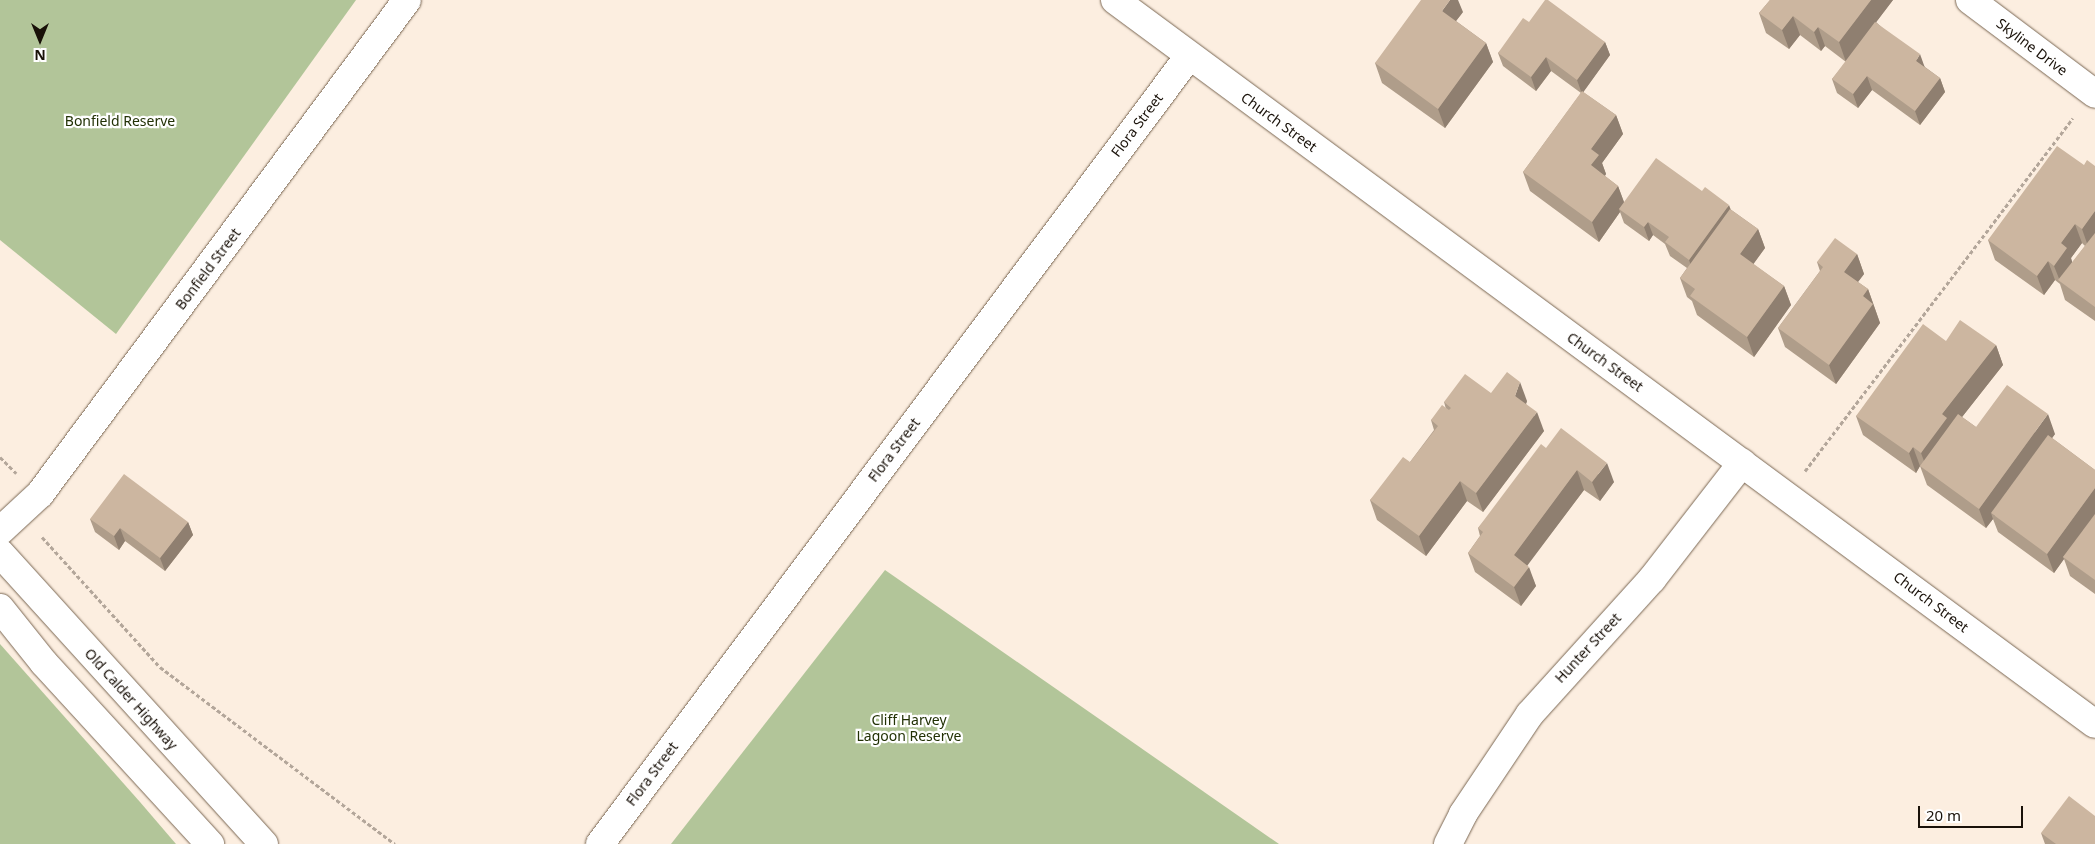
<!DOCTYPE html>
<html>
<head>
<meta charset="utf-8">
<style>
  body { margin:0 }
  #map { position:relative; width:2095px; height:844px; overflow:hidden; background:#fceee0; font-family:"Noto Sans",sans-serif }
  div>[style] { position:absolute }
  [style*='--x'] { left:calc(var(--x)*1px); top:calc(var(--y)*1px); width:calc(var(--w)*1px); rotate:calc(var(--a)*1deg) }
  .green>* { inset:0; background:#b2c599 }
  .path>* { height:3px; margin-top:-1.5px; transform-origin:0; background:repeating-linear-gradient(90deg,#b3a69a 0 4px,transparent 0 6.5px) }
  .roads { filter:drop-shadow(0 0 1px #7a6753) drop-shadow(0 0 1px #7a6753) }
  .minor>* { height:28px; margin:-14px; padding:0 14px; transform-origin:14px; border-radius:14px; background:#fff }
  .major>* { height:28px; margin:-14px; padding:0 14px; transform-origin:14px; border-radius:14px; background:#fff }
  .wall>* { inset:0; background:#af9d8a }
  .shaded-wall>* { inset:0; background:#8f7f70 }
  .building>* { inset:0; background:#ccb6a0 }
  span { translate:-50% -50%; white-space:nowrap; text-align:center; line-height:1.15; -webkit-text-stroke:4.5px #fff; paint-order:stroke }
  .street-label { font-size:14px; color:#191109 }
  .park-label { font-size:14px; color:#223105 }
  .north { position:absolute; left:15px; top:15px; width:50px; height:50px; -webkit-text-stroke:4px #fff; paint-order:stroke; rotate:180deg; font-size:14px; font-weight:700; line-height:20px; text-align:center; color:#191109 }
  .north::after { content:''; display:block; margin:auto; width:18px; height:22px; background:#191109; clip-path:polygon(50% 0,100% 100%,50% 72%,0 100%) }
  .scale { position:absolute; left:1918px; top:806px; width:105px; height:22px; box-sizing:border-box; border:2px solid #191109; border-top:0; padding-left:6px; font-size:15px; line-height:18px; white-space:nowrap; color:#191109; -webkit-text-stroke:4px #fff; paint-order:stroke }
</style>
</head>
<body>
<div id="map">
  <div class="green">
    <i style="clip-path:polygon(0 0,356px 0,116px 334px,0 240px)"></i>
    <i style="clip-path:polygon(885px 570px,1279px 844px,671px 844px)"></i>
    <i style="clip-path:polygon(0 644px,140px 802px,176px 844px,0 844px)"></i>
  </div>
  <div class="path">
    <i style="--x:0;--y:457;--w:23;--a:45"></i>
    <i style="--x:1805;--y:471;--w:443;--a:-52.8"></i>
    <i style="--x:42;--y:537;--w:176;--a:47.8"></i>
    <i style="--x:160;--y:667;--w:294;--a:37"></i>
  </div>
  <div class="roads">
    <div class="minor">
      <i style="--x:1115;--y:0;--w:1218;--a:36.46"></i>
      <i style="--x:1970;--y:0;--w:156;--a:36.9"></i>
      <i style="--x:0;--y:531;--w:54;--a:-42.8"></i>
      <i style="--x:40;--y:494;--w:615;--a:-53.39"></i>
      <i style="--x:600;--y:844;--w:984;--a:-53.22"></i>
      <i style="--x:1448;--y:844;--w:34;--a:-63"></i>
      <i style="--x:1463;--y:814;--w:120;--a:-56.2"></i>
      <i style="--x:1530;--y:714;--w:182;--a:-47.9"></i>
      <i style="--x:1652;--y:579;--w:147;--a:-52.2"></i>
    </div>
    <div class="major">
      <i style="--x:0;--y:553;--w:393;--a:47.8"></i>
      <i style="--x:0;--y:608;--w:70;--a:51.3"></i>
      <i style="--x:44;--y:663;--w:246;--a:47.5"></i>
    </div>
  </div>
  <div class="wall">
    <i style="clip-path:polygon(1770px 0,1893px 0,1876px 22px,1925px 67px,1940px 78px,1945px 92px,1920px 125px,1872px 90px,1858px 108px,1837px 93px,1832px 79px,1846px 62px,1825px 46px,1821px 51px,1800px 35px,1789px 49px,1766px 33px,1759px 13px)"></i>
    <i style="clip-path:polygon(1463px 12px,1456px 21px,1486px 43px,1493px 62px,1445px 128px,1382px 83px,1375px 63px)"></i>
    <i style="clip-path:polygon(1529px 22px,1605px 42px,1610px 55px,1583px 92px,1616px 115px,1623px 134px,1602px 163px,1606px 174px,1605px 176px,1618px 186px,1624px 202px,1702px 191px,1730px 209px,1758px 229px,1765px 248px,1753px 264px,1784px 286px,1791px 305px,1754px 357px,1697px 315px,1692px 301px,1687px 297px,1680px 278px,1687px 268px,1670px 256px,1665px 244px,1653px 235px,1649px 241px,1624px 223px,1620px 212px,1599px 242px,1530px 191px,1523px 172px,1581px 93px,1551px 71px,1536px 91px,1503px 66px,1498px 53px)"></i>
    <i style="clip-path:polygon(evenodd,2095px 166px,2095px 321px,2065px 300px,2060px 284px,2055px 280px,2044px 295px,1995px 260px,1988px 240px,2095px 166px,2082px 243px,2085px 246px,2072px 263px,2071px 258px,2082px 243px)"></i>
    <i style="clip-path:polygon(1857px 254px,1864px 274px,1858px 282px,1868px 289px,1880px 323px,1836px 384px,1785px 347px,1778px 328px,1820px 271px,1817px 262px)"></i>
    <i style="clip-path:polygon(1996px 345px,2003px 365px,1962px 417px,1976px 427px,2055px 434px,2052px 438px,2095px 470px,2095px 594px,2070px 576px,2064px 559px,2054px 573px,1998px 532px,1993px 519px,1986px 528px,1927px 485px,1920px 466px,1916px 473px,1863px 435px,1856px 416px)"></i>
    <i style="clip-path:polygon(1491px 393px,1527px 401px,1526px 404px,1544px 431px,1483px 512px,1467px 501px,1426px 556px,1377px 520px,1370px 500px,1410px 462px,1434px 430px,1431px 420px,1446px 409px,1444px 402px)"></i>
    <i style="clip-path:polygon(1546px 448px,1614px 482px,1600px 501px,1584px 490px,1527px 565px,1536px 586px,1521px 606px,1475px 572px,1468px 553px,1480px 536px,1478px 528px)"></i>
    <i style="clip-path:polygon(90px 519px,188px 522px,193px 535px,165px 571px,125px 541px,119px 550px,95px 532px)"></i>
    <i style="clip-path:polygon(2041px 833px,2095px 844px,2045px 844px)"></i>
  </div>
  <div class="shaded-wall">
    <i style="clip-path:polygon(1450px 0,1458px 0,1463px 12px,1449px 30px,1442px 11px)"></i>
    <i style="clip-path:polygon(1871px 0,1893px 0,1846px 62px,1839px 42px)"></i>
    <i style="clip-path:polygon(1793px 16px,1800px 35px,1789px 49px,1782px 30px)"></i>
    <i style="clip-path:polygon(1818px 27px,1825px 46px,1821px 51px,1814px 32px)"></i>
    <i style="clip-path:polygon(1605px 42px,1610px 55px,1582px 94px,1577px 80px)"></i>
    <i style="clip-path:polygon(1486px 43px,1493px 62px,1445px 128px,1438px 109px)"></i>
    <i style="clip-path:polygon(1920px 54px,1925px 68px,1916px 61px)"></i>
    <i style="clip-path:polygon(1546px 57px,1551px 71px,1536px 91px,1531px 77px)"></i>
    <i style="clip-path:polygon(1867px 76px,1872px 90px,1858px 108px,1853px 94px)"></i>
    <i style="clip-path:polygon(1940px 78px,1945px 92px,1920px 125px,1915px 111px)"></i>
    <i style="clip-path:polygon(1616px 115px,1623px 134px,1602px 163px,1606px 174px,1598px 185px,1591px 165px,1591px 149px)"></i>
    <i style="clip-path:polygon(1618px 186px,1625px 205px,1619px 209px,1620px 212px,1599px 242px,1592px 222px)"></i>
    <i style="clip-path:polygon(1729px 205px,1734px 218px,1694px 274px,1689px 260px)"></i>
    <i style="clip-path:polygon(2095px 211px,2095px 240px,2089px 249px,2082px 229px)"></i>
    <i style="clip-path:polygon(1648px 222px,1653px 235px,1649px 241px,1644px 227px)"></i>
    <i style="clip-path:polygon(2075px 224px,2082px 243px,2071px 258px,2074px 268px,2060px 281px,2054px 266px,2061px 243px)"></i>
    <i style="clip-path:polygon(1758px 229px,1765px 248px,1747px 273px,1740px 254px)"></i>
    <i style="clip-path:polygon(1857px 254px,1864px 274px,1851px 291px,1844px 272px)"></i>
    <i style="clip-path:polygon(2048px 261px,2055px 280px,2044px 295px,2037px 276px)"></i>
    <i style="clip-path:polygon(1784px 286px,1791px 305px,1754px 357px,1747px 337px)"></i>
    <i style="clip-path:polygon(1868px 289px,1880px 323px,1836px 384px,1829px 365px,1863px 296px)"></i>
    <i style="clip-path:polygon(1996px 345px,2003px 365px,1951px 431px,1928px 472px,1921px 453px,1942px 414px)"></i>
    <i style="clip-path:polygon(1520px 382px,1527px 401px,1522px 415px,1515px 396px)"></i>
    <i style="clip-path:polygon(1537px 412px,1544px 431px,1483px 512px,1476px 493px)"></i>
    <i style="clip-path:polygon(2048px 414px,2055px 434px,1995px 516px,1991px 513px,1993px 519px,1986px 528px,1979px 509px)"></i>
    <i style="clip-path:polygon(1913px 447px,1920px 466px,1916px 473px,1909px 453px)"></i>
    <i style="clip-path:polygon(1607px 463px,1614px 482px,1600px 501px,1592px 482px)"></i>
    <i style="clip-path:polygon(1577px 470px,1584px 490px,1521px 574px,1514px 555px)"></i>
    <i style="clip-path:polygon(1460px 481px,1467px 501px,1426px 556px,1419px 536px)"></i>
    <i style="clip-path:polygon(2095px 488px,2095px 517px,2063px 557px,2064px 559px,2054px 573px,2047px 554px)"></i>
    <i style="clip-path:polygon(188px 522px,193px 535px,165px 571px,160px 558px)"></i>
    <i style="clip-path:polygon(120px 528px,125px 541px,119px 550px,114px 536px)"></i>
    <i style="clip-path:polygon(1529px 567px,1536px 586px,1521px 606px,1514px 587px)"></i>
  </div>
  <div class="building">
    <i style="clip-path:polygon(1421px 0,1450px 0,1442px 11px,1486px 43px,1438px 109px,1375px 63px)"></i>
    <i style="clip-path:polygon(1545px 0,1548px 0,1605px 42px,1577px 80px,1546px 57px,1531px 77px,1498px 53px,1523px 18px,1529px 22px)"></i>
    <i style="clip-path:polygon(1770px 0,1871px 0,1839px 42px,1818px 27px,1814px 32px,1793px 16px,1782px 30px,1759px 13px)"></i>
    <i style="clip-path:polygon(1875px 22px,1920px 54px,1916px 61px,1940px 78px,1915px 111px,1867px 76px,1853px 94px,1832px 79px)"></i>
    <i style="clip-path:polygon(1582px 91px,1616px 115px,1591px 149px,1599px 155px,1591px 165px,1618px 186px,1592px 222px,1523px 172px)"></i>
    <i style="clip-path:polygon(2057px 146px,2084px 165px,2087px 160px,2095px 166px,2095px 211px,2082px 229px,2075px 224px,2061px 243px,2067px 248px,2054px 266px,2048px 261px,2037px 276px,1988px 240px)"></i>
    <i style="clip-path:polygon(1656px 158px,1702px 191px,1705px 187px,1729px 205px,1689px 260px,1665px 242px,1669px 237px,1648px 222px,1644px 227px,1619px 209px)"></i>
    <i style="clip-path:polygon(1730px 209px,1758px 229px,1740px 254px,1784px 286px,1747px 337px,1690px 296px,1695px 289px,1680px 278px)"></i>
    <i style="clip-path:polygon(2095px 233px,2095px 307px,2058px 280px)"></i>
    <i style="clip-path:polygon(1835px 238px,1857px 254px,1844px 272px,1868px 289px,1863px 296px,1873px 304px,1829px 365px,1778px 328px,1823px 267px,1817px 262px)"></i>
    <i style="clip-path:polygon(1960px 320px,1996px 345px,1942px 414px,1947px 418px,1921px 453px,1913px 447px,1909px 453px,1856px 416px,1923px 324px,1946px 341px)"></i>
    <i style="clip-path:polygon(1507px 372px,1520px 382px,1515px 396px,1537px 412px,1476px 493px,1460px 481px,1419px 536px,1370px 500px,1403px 457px,1410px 462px,1438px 426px,1431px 420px,1442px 405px,1449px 410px,1451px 408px,1444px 402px,1465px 374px,1491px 393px)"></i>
    <i style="clip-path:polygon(2007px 385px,2048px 414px,1979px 509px,1920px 466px,1958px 414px,1976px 427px)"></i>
    <i style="clip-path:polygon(1561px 428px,1607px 463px,1592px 482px,1577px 470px,1514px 555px,1529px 567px,1514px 587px,1468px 553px,1483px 532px,1478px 528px,1541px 444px,1546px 448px)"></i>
    <i style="clip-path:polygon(2048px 435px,2095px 470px,2095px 488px,2047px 554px,1991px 513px)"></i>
    <i style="clip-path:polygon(124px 474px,188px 522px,160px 558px,120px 528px,114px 536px,90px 519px)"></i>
    <i style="clip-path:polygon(2095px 514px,2095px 580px,2063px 557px)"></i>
    <i style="clip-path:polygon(2069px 796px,2095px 816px,2095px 844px,2056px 844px,2041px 833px)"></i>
  </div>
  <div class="street-label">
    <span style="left:2032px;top:47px;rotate:37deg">Skyline Drive</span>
    <span style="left:1279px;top:122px;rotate:36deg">Church Street</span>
    <span style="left:1137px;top:125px;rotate:-53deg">Flora Street</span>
    <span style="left:208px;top:269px;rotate:-53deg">Bonfield Street</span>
    <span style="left:1605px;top:362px;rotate:36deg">Church Street</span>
    <span style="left:894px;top:450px;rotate:-53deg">Flora Street</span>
    <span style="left:1931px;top:602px;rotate:37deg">Church Street</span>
    <span style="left:1588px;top:648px;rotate:-47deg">Hunter Street</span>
    <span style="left:131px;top:699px;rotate:48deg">Old Calder Highway</span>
    <span style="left:652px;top:774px;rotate:-53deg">Flora Street</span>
  </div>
  <div class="park-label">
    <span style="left:120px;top:121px">Bonfield Reserve</span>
    <span style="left:909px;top:728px">Cliff Harvey<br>Lagoon Reserve</span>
  </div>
  <div class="north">N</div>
  <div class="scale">20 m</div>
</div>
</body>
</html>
